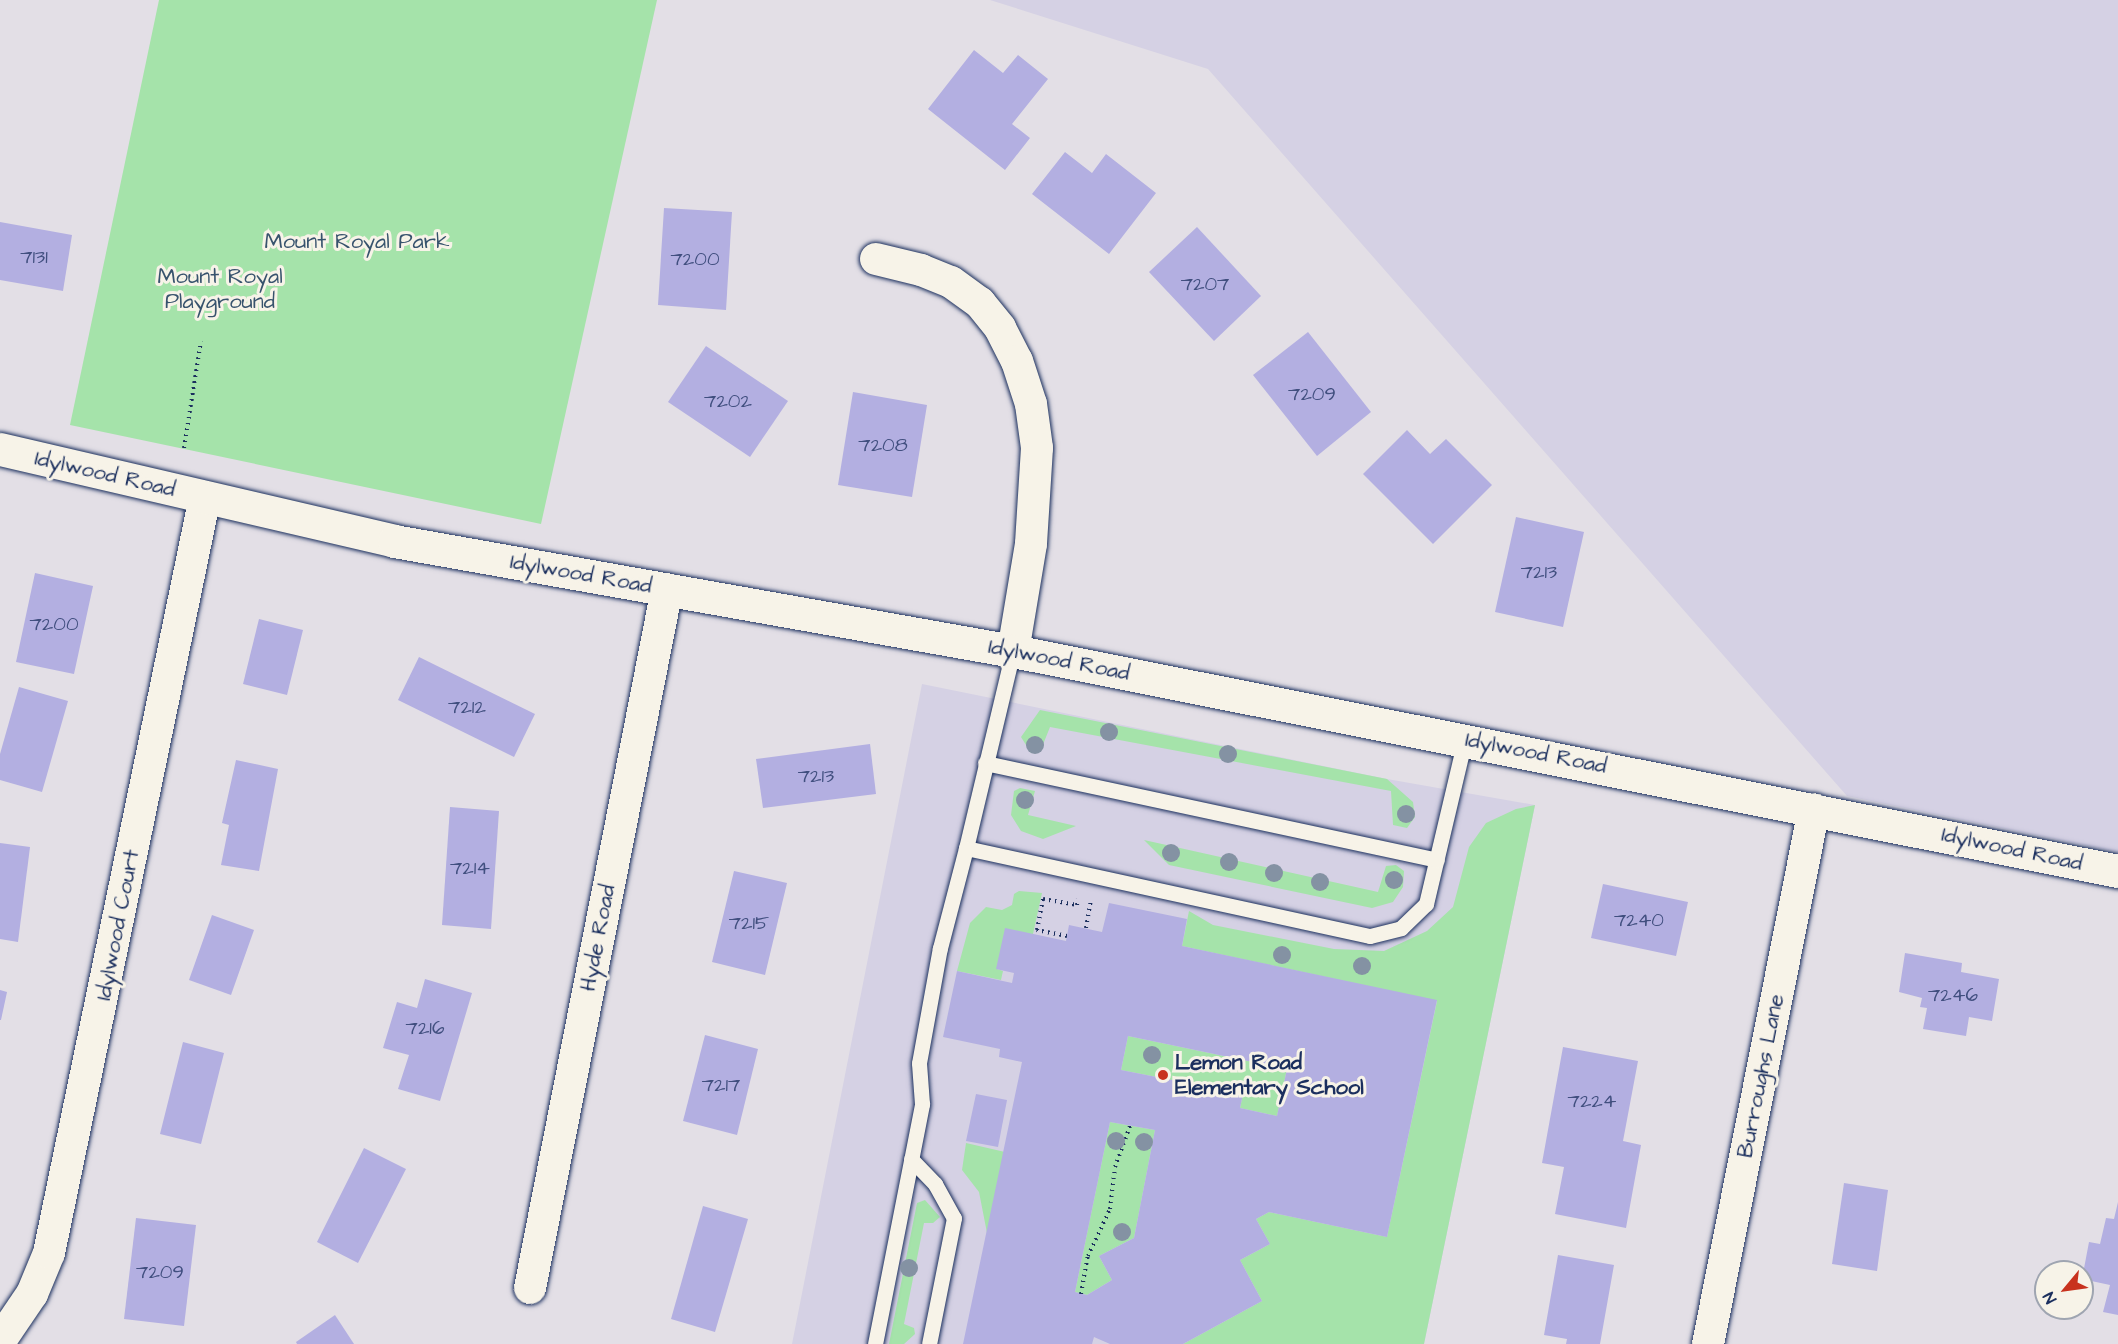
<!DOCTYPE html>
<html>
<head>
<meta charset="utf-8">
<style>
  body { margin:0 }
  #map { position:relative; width:2118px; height:1344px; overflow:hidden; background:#e3dfe6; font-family:"Architects Daughter",sans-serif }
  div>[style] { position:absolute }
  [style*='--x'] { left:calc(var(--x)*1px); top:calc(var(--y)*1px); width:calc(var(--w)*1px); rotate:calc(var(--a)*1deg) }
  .built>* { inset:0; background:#d5d1e4 }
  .green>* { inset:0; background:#a5e3aa }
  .building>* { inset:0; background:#b3afe1 }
  .path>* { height:4px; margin-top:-2px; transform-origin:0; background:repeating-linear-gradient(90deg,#1b2f5e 0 1.5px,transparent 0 6px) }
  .roads { filter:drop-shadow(0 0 2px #1b2f5e) drop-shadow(0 0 2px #1b2f5e) }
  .lane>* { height:15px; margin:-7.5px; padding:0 7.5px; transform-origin:7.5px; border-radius:7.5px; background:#f7f3e8 }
  .street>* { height:32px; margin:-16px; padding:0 16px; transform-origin:16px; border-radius:16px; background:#f7f3e8 }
  .secondary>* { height:33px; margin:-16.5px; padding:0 16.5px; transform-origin:16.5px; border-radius:16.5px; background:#f7f3e8 }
  .trees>* { width:18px; height:18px; margin:-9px; border-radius:50%; background:#8492a3 }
  .dots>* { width:16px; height:16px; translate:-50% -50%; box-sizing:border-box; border:3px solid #f7f3e8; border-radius:50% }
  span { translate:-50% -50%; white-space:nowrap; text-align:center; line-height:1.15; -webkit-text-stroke:6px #f7f3e8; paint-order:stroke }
  .number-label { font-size:20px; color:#414f7f }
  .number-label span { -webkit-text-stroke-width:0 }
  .park-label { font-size:22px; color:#37536d }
  .street-label { font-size:22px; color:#1b2f5e }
  .poi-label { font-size:22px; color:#1b2f5e; font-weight:700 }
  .left { translate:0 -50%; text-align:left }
  .north { position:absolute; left:2034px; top:1260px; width:60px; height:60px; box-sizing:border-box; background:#f7f3e8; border:2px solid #9fa5b1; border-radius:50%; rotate:241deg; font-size:16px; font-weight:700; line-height:24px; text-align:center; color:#1b2f5e }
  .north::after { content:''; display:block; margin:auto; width:21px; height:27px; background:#c8321e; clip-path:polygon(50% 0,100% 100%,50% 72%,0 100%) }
</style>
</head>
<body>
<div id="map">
  <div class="built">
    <i style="clip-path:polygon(990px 0,2118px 0,2118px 852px,1847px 796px,1208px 69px)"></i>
    <i style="clip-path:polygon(922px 684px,1387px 779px,1535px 805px,1424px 1344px,792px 1344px)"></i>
  </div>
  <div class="green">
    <i style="clip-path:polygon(159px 0,657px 0,541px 524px,70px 425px)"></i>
    <i style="clip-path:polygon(1040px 710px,1387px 779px,1413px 802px,1415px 817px,1407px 828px,1393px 825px,1391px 791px,1050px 727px,1040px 752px,1031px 753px,1021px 737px)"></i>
    <i style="clip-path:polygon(1020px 788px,1035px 791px,1028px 815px,1076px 826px,1043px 839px,1021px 831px,1011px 815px,1014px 791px)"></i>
    <i style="clip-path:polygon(1535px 805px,1424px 1344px,1183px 1344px,1262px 1301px,1240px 1260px,1270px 1244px,1256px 1219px,1269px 1212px,1387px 1237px,1437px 1001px,1182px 946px,1189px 911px,1213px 925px,1334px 949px,1384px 951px,1427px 931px,1453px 907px,1469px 847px,1486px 823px,1516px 809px)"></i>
    <i style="clip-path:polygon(1144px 840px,1378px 892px,1386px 866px,1396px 865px,1404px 871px,1403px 887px,1393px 902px,1372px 908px,1169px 865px)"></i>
    <i style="clip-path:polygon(1019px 891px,1042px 893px,1033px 934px,997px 969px,1003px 971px,1001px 980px,957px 971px,970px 923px,986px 907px,1002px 910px,1012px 905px,1014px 894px)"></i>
    <i style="clip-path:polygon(1128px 1036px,1287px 1069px,1277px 1116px,1240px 1108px,1243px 1094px,1121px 1070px)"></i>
    <i style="clip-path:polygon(1110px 1122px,1155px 1130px,1134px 1238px,1099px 1256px,1112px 1280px,1087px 1295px,1075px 1292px)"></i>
    <i style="clip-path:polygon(966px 1143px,1005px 1152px,987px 1233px,979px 1192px,962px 1170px)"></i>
    <i style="clip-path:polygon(925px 1200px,940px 1217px,933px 1223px,924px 1223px,904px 1324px,914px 1328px,915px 1334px,904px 1344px,889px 1344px,917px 1203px)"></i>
  </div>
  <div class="building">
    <i style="clip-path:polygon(974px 50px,1003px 73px,1018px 55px,1048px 79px,1012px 124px,1030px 138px,1005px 170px,928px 109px)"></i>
    <i style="clip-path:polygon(1065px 152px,1092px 173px,1106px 154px,1156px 193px,1109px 254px,1032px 194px)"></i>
    <i style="clip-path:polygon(664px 208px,732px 212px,726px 310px,658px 305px)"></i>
    <i style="clip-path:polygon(0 222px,72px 235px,63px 291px,0 280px)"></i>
    <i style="clip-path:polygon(1197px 227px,1261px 296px,1214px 341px,1149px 272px)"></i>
    <i style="clip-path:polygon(1308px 332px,1371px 412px,1317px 456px,1253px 375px)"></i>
    <i style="clip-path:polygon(706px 346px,788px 401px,750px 457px,668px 402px)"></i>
    <i style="clip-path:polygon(853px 392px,927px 405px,912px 497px,838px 485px)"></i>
    <i style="clip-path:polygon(1407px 430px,1430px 454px,1446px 439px,1492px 485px,1433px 544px,1363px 474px)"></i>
    <i style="clip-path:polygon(1516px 517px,1584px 532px,1563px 627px,1495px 612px)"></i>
    <i style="clip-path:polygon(35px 573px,93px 586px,74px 674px,16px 662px)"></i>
    <i style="clip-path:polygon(259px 619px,303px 630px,287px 695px,243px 684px)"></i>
    <i style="clip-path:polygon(419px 657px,535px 714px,514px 757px,398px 700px)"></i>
    <i style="clip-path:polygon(19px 687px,68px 701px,42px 792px,0 780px,0 754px)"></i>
    <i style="clip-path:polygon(870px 744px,876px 794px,763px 808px,756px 759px)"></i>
    <i style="clip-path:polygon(236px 760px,278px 769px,259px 871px,221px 865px,229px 825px,222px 823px)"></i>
    <i style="clip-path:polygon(450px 807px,499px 811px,491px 929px,442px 925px)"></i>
    <i style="clip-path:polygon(0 843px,30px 847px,18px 942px,0 939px)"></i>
    <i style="clip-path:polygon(734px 871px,787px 883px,765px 975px,712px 962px)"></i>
    <i style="clip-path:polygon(1603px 884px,1688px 902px,1676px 956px,1591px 938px)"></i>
    <i style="clip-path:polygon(evenodd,1109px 903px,1187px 919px,1182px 946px,1437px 1000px,1387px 1237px,1269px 1212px,1256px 1219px,1270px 1244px,1240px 1260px,1262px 1301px,1183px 1344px,1110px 1344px,1094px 1337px,1092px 1344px,963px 1344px,1022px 1062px,999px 1057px,1000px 1049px,943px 1037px,957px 971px,1012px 983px,1014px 973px,996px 969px,1005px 928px,1066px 941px,1069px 925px,1102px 932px,1109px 903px,1128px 1036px,1287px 1069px,1277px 1116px,1240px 1108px,1243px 1094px,1121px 1070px,1128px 1036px,1109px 903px,1110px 1122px,1155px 1130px,1134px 1238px,1099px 1256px,1112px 1280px,1087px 1295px,1075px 1292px,1110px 1122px)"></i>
    <i style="clip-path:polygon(212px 915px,254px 930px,231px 995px,189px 980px)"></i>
    <i style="clip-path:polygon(1905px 953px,1962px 963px,1961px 972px,1999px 979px,1992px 1021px,1969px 1017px,1966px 1036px,1923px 1029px,1927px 1008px,1920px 1007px,1922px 998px,1899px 992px)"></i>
    <i style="clip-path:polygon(425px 979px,472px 993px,440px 1101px,398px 1089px,409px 1055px,383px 1048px,397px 1002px,417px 1008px)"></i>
    <i style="clip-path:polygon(0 990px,7px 992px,1px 1020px,0 1020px)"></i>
    <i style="clip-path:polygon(705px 1035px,758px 1049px,737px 1135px,683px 1121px)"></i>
    <i style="clip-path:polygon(183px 1042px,224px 1053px,201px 1144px,160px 1134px)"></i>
    <i style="clip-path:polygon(1563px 1047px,1638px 1061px,1623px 1141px,1641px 1145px,1626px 1228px,1555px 1214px,1564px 1167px,1542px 1163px)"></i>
    <i style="clip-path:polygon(976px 1094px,1007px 1100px,998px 1147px,966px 1141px)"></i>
    <i style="clip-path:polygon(364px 1148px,406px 1169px,358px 1263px,317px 1242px)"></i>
    <i style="clip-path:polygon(1844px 1183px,1888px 1190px,1877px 1271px,1832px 1264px)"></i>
    <i style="clip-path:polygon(2118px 1202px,2118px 1315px,2103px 1312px,2110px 1285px,2082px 1279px,2089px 1242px,2100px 1244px,2106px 1218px,2114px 1219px)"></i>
    <i style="clip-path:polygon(703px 1206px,748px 1219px,715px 1332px,671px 1319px)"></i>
    <i style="clip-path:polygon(136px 1218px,196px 1225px,184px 1326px,124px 1319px)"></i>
    <i style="clip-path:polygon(1558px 1255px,1614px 1265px,1600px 1344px,1566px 1344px,1567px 1339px,1544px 1335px)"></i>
    <i style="clip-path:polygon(335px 1315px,354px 1344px,297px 1344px,296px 1342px)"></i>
  </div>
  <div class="path">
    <i style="--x:184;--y:448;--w:108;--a:-81"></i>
    <i style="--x:1086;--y:928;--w:28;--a:-80"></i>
    <i style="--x:1067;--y:936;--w:31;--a:-169"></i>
    <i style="--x:1037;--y:930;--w:32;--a:-79"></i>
    <i style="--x:1043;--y:899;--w:35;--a:10"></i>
    <i style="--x:1077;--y:905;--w:6;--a:-81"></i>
    <i style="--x:1081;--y:1294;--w:39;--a:-80"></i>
    <i style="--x:1088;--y:1256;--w:52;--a:-64.9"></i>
    <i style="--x:1110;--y:1209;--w:42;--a:-83.2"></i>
    <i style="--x:1115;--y:1167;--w:44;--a:-69.9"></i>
  </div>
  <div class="roads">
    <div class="lane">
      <i style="--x:1013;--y:651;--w:203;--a:103.4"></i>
      <i style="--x:966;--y:848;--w:413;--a:12.3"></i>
      <i style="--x:1370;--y:936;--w:32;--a:-14"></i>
      <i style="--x:1401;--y:928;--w:35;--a:-44"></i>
      <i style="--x:1426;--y:904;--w:170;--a:-76.7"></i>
      <i style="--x:985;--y:763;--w:462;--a:12.1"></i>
      <i style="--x:911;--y:1159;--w:35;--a:46"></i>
      <i style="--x:935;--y:1184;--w:39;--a:61"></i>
      <i style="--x:954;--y:1218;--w:128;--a:101.2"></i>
      <i style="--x:875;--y:1344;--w:245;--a:-78.9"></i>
      <i style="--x:922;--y:1104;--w:41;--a:-94.2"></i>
      <i style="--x:919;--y:1063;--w:117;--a:-79.7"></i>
      <i style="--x:940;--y:948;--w:103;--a:-75.4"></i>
    </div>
    <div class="street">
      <i style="--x:876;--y:259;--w:46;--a:13.7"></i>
      <i style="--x:921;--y:270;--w:32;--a:22"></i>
      <i style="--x:951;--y:282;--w:36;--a:36"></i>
      <i style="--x:980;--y:303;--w:32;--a:51"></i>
      <i style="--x:1000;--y:328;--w:37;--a:63"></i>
      <i style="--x:1017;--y:361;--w:45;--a:72"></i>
      <i style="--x:1031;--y:404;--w:44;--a:82.2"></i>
      <i style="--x:1037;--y:448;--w:96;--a:93.6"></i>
      <i style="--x:1031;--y:544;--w:109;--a:99.5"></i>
      <i style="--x:530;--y:1288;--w:712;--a:-78.91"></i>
      <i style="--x:0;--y:1341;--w:57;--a:-55.8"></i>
      <i style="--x:32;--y:1294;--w:44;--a:-67.5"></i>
      <i style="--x:49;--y:1253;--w:772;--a:-78.34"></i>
      <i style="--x:1708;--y:1344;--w:545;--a:-78.79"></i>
    </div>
    <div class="secondary">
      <i style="--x:0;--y:449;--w:405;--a:13.1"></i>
      <i style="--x:394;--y:541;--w:629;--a:10.08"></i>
      <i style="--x:1013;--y:651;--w:1127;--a:11.26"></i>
    </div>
  </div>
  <div class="trees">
    <i style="left:1109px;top:732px"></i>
    <i style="left:1035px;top:745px"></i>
    <i style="left:1228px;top:754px"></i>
    <i style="left:1025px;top:800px"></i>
    <i style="left:1406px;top:814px"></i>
    <i style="left:1171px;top:853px"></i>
    <i style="left:1229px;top:862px"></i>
    <i style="left:1274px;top:873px"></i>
    <i style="left:1394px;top:880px"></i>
    <i style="left:1320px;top:882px"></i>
    <i style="left:1282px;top:955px"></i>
    <i style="left:1362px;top:966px"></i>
    <i style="left:1152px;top:1055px"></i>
    <i style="left:1116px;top:1141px"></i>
    <i style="left:1144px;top:1142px"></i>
    <i style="left:1122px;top:1232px"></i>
    <i style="left:909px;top:1268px"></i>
  </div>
  <div class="dots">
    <i style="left:1163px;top:1075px;background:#c8321e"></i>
  </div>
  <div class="number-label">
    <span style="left:34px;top:257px">7131</span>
    <span style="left:695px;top:259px">7200</span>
    <span style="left:1205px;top:284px">7207</span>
    <span style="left:1312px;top:394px">7209</span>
    <span style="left:728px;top:401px">7202</span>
    <span style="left:883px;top:445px">7208</span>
    <span style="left:1539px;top:572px">7213</span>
    <span style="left:54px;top:624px">7200</span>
    <span style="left:467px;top:707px">7212</span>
    <span style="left:816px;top:776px">7213</span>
    <span style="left:470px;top:868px">7214</span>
    <span style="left:1639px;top:920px">7240</span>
    <span style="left:749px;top:923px">7215</span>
    <span style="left:1953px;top:995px">7246</span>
    <span style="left:425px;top:1028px">7216</span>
    <span style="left:721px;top:1085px">7217</span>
    <span style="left:1592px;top:1101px">7224</span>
    <span style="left:160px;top:1272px">7209</span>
  </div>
  <div class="park-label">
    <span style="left:357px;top:242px">Mount Royal Park</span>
    <span style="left:220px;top:289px">Mount Royal<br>Playground</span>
  </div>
  <div class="street-label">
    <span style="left:105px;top:474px;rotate:13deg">Idylwood Road</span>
    <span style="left:581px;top:574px;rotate:10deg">Idylwood Road</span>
    <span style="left:1059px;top:660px;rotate:11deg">Idylwood Road</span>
    <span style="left:1536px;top:753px;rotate:11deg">Idylwood Road</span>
    <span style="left:2012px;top:849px;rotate:12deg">Idylwood Road</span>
    <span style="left:118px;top:925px;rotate:-79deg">Idylwood Court</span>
    <span style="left:598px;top:938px;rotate:-79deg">Hyde Road</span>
    <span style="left:1761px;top:1076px;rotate:-79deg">Burroughs Lane</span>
  </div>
  <div class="poi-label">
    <span class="left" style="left:1175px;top:1075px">Lemon Road<br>Elementary School</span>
  </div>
  <div class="north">N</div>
</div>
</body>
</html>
